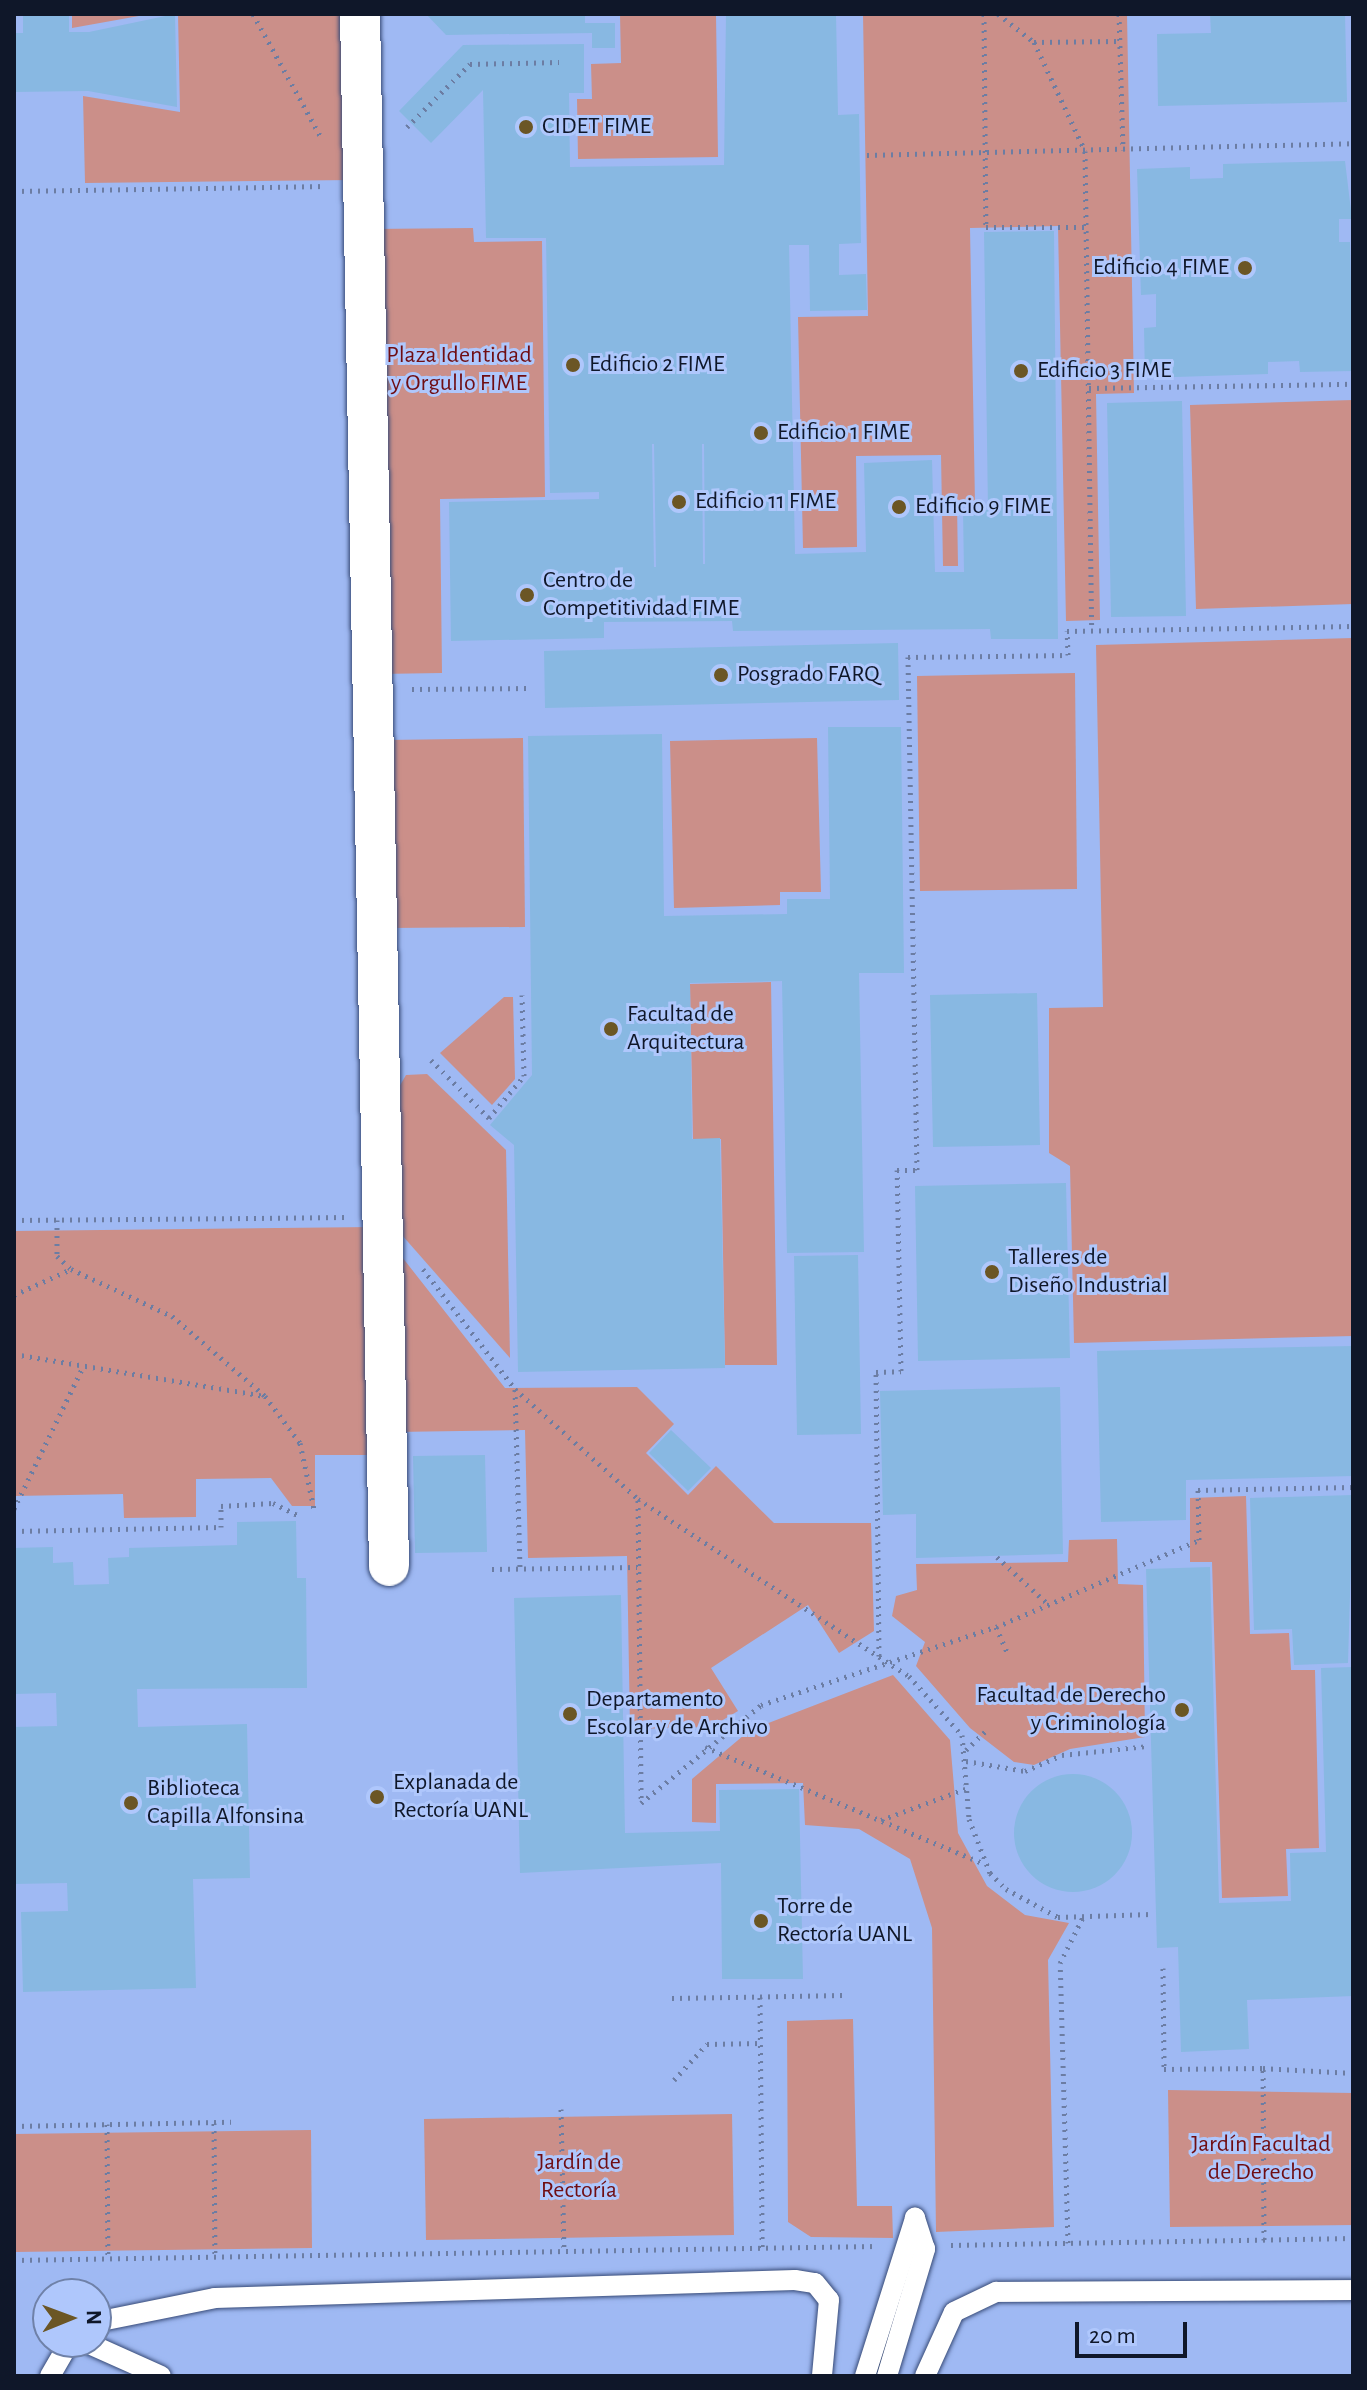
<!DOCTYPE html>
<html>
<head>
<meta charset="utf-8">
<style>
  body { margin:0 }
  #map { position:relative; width:1367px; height:2390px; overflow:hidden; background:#afc7fc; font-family:"Alegreya Sans",sans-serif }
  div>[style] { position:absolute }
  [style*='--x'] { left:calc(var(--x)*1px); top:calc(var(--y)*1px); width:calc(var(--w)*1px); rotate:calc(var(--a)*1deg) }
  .built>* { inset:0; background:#9fb9f3 }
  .green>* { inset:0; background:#cb8f89 }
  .building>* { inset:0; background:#88b8e2 }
  .round { border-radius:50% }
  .path>* { height:5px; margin-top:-2.5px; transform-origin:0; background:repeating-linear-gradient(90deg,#6c7da3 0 2px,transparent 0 8px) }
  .roads { filter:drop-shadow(0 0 2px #384b77) drop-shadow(0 0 2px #384b77) }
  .lane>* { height:20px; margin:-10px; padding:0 10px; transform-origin:10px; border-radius:10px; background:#fff }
  .street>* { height:40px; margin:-20px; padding:0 20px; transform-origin:20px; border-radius:20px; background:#fff }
  .dots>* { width:22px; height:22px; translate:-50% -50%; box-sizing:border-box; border:4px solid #afc7fc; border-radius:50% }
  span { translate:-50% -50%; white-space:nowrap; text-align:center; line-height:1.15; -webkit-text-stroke:6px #afc7fc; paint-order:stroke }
  .poi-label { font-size:24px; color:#0f1729 }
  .left { translate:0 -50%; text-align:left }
  .right { translate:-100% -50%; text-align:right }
  .park-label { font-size:24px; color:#6f0d12 }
  .frame { position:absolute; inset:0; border:16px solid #0f1729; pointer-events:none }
  .north { position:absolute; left:32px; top:2278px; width:80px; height:80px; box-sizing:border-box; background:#afc7fc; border:2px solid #6f81a8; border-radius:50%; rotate:89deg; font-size:22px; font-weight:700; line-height:32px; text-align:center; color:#0f1729 }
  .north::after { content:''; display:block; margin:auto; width:28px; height:36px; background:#6b5625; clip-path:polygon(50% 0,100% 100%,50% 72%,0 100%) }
  .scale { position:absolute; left:1075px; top:2322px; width:112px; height:36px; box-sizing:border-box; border:4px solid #0f1729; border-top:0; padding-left:10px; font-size:24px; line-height:28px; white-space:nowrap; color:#0f1729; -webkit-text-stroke:6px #afc7fc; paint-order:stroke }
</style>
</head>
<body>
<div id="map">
  <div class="built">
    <i style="clip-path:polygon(evenodd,14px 14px,1353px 14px,1353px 2376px,14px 2376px,14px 14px,48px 2294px,96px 2294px,96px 2342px,48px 2342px,48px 2294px)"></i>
  </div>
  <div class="green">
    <i style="clip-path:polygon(72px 14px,150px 14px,72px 28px)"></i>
    <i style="clip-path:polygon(178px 14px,348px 14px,352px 180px,85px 183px,83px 96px,180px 112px)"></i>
    <i style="clip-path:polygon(620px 14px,716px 14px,718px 157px,578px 159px,577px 99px,592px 99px,591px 64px,621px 63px)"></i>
    <i style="clip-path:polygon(863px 14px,1127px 14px,1134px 393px,1096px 394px,1100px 620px,1066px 621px,1058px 226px,970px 228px,975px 503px,957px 504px,958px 566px,943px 566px,941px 455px,856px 456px,857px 547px,803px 548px,798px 317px,868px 316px)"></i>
    <i style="clip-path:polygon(473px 228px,474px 242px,542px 241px,545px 497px,440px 499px,442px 673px,379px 674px,371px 229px)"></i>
    <i style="clip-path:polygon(1353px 400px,1353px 604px,1196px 609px,1190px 405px)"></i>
    <i style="clip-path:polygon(1353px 638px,1353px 1336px,1074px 1343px,1070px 1166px,1049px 1153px,1049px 1008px,1103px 1007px,1096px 645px)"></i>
    <i style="clip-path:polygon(1075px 673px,1077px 889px,920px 891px,917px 676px)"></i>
    <i style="clip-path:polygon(523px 738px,525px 927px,389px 928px,387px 740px)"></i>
    <i style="clip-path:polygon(817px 738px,821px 892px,780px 892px,780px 905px,674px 908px,670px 741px)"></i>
    <i style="clip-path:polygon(771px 982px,777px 1365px,725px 1365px,721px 1139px,693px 1139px,690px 984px)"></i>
    <i style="clip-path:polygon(504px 997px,513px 997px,515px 1079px,492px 1105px,440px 1053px)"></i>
    <i style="clip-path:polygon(427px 1074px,506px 1150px,510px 1358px,394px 1226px,391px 1101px,406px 1075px)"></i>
    <i style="clip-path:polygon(373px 1227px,375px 1455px,315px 1455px,315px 1506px,292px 1506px,271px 1478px,196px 1479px,196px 1517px,124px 1518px,123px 1494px,14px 1496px,14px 1231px)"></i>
    <i style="clip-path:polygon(391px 1243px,505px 1388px,637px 1387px,674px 1424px,646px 1453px,688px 1495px,716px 1466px,774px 1523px,871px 1523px,874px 1631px,839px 1653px,808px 1605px,711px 1668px,738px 1711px,711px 1727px,630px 1729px,627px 1556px,528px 1558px,525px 1430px,395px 1432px)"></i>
    <i style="clip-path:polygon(1246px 1496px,1250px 1634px,1289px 1633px,1291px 1670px,1315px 1670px,1319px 1848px,1286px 1849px,1288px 1896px,1222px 1898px,1212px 1562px,1190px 1562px,1190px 1498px)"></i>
    <i style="clip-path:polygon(1117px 1539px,1118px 1584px,1143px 1585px,1145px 1737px,1070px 1749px,1034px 1765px,1014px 1762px,970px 1728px,916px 1666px,925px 1642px,892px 1616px,896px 1596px,917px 1590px,916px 1564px,1068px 1562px,1069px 1540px)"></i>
    <i style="clip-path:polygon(893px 1675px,950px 1740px,958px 1833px,987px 1886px,1025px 1915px,1069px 1923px,1048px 1960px,1054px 2227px,936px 2232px,932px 1928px,910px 1859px,859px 1829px,805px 1825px,803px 1783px,716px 1784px,716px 1823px,692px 1822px,692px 1779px,750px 1730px)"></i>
    <i style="clip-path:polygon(853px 2019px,857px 2206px,892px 2206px,893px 2238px,811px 2237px,788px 2222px,787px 2021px)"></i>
    <i style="clip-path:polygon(1168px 2090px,1353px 2093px,1353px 2225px,1170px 2227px)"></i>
    <i style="clip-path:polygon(732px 2114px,734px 2235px,426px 2240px,424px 2119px)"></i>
    <i style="clip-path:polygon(311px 2130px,312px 2248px,14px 2252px,14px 2134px)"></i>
  </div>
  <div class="building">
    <i style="clip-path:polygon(23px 14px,69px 14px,69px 32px,89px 32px,175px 14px,177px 107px,88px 91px,14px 92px,14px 33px,23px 33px)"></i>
    <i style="clip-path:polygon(426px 14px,585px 14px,585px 23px,615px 23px,615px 48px,592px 48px,592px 33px,446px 35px)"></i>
    <i style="clip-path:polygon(evenodd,726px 14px,836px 14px,838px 115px,859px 114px,861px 243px,839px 244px,839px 275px,866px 274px,867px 310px,810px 311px,809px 245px,789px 245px,795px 554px,866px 552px,864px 463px,932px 460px,935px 572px,964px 572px,963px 510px,988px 510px,984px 232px,1054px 231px,1058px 639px,991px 639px,990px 629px,733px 631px,732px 621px,604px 622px,604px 638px,451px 641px,449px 502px,599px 499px,599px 492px,550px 493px,546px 238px,486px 238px,483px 90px,431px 143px,399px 111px,463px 45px,584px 44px,584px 93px,569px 93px,570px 167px,724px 165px,726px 14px,652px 444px,654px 444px,656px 567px,654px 567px,652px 444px,726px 14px,702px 444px,704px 444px,705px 564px,703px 564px,702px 444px)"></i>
    <i style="clip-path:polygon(1210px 14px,1345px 14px,1347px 102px,1158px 106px,1157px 34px,1211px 33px)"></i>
    <i style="clip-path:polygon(1345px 161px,1352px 219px,1339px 219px,1339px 242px,1350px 242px,1353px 371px,1300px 372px,1299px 361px,1268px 362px,1268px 374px,1145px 378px,1144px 328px,1156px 327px,1156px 294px,1141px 295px,1137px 169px,1190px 167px,1190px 179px,1223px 178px,1223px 164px)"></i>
    <i style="clip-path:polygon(1182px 401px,1186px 616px,1111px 617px,1107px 403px)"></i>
    <i style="clip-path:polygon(898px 643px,899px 700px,545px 708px,544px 651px)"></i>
    <i style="clip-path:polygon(828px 727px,901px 727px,904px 973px,859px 973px,864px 1252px,787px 1253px,782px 981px,690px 983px,692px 1139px,720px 1138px,725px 1368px,518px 1372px,514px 1145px,490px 1125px,532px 1075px,528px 736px,662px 734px,664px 916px,787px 914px,787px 899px,830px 899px)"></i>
    <i style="clip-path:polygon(1037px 993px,1040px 1145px,933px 1147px,930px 995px)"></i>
    <i style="clip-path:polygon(1066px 1183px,1070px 1358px,918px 1361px,915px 1186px)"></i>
    <i style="clip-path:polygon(858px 1255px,861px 1434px,797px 1435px,794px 1256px)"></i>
    <i style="clip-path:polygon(1353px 1346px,1353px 1476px,1186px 1480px,1186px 1520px,1101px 1522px,1097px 1351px)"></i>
    <i style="clip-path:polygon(1060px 1387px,1063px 1554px,916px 1558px,916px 1514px,883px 1515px,880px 1391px)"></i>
    <i style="clip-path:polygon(671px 1430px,711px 1468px,688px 1491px,649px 1453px)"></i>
    <i style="clip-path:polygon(485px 1455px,487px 1552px,415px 1553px,413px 1456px)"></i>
    <i style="clip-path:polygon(1353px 1495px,1348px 1663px,1294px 1665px,1292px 1629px,1254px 1630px,1250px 1498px)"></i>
    <i style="clip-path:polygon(296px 1521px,297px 1578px,306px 1578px,307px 1688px,137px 1689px,138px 1727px,247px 1724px,250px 1878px,193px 1879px,196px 1988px,23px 1992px,21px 1912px,68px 1911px,67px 1883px,14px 1884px,14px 1727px,57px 1726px,56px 1693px,14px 1694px,14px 1548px,53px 1547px,53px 1563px,73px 1562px,74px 1585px,109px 1584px,108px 1558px,129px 1557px,129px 1548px,237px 1545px,237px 1522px)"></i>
    <i style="clip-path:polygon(1210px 1567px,1219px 1903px,1291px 1901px,1290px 1853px,1326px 1852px,1321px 1668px,1353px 1667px,1353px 1996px,1247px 2000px,1249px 2049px,1181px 2052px,1178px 1947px,1157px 1948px,1146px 1569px)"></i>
    <i style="clip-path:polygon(621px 1595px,625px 1833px,720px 1831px,719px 1790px,799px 1789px,803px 1979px,722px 1979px,721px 1863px,520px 1873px,514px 1598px)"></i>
    <i class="round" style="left:1014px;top:1774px;width:118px;height:118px"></i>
  </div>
  <div class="path">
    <i style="--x:253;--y:14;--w:143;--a:61.1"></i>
    <i style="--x:984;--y:14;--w:213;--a:89.5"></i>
    <i style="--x:986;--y:227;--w:99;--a:0"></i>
    <i style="--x:998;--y:14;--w:46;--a:37.9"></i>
    <i style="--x:1034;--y:42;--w:86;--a:-0.7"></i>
    <i style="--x:1119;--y:14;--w:136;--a:88.3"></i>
    <i style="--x:1034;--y:42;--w:120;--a:64.9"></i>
    <i style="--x:1085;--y:151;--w:479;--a:89.2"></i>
    <i style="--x:407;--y:127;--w:89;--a:-45"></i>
    <i style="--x:470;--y:64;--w:89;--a:-1.3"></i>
    <i style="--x:867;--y:155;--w:486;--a:-1.4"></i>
    <i style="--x:14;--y:191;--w:312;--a:-0.9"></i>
    <i style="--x:1089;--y:388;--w:264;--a:-0.9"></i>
    <i style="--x:412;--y:689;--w:115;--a:-0.5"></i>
    <i style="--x:431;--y:1060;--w:82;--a:45"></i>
    <i style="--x:489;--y:1118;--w:55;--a:-50.2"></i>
    <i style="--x:524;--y:1076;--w:81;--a:-91.4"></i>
    <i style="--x:14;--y:1220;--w:333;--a:-0.5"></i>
    <i style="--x:57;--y:1220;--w:36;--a:90"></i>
    <i style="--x:57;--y:1256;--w:19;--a:43"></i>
    <i style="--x:71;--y:1269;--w:111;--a:25"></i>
    <i style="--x:172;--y:1316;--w:123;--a:40.7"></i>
    <i style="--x:265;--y:1396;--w:59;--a:53.3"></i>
    <i style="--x:300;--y:1443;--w:67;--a:78"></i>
    <i style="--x:423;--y:1269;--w:151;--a:52.5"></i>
    <i style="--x:515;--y:1389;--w:179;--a:88.4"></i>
    <i style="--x:14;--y:1295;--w:63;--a:-24.5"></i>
    <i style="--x:14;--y:1354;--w:254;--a:9.5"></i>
    <i style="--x:515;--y:1389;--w:165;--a:41.8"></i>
    <i style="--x:638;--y:1499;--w:324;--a:33.2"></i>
    <i style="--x:909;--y:1676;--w:79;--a:48.1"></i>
    <i style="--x:962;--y:1735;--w:84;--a:85.2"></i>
    <i style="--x:969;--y:1819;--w:58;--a:68.7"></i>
    <i style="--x:990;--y:1873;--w:23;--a:45"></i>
    <i style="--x:1006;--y:1889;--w:59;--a:28.3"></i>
    <i style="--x:1058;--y:1917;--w:93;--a:-1.8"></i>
    <i style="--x:638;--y:1500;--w:302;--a:89.4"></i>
    <i style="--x:14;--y:1509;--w:158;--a:-64.1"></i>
    <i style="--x:14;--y:1531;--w:207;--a:-1.1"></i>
    <i style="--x:221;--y:1527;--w:21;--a:-90"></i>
    <i style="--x:221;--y:1506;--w:52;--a:-3.3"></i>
    <i style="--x:273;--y:1503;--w:30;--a:26"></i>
    <i style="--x:997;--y:1557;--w:71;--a:42.7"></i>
    <i style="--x:492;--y:1569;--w:145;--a:-0.8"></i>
    <i style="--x:996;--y:1627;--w:30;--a:66"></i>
    <i style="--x:879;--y:1656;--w:284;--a:-90.6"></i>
    <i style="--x:876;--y:1372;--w:25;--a:-2"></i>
    <i style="--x:901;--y:1371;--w:201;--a:-91.1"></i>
    <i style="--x:897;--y:1170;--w:20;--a:0"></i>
    <i style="--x:917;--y:1170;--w:513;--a:-91.01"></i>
    <i style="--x:908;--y:657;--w:160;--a:-0.7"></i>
    <i style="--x:1068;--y:655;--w:24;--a:-92"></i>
    <i style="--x:1067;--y:631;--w:286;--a:-1"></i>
    <i style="--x:705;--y:1747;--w:303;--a:22.7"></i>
    <i style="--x:966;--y:1750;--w:28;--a:-44"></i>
    <i style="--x:966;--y:1761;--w:60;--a:9.6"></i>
    <i style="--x:1025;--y:1771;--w:40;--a:-23.4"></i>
    <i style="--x:1062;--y:1755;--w:85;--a:-6"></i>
    <i style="--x:641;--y:1803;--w:155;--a:-39.2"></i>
    <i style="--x:761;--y:1705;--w:248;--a:-18.4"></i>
    <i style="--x:996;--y:1627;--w:221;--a:-23.2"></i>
    <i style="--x:1199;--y:1540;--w:50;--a:-91.1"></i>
    <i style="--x:1198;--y:1490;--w:155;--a:-1.1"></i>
    <i style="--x:881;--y:1820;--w:90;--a:-20.3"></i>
    <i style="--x:1163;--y:1968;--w:101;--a:89.4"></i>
    <i style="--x:1164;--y:2069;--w:99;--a:-0.6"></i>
    <i style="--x:760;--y:1997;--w:251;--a:89.5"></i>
    <i style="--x:672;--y:1998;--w:171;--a:-1"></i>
    <i style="--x:674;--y:2080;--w:49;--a:-47.5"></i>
    <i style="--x:707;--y:2044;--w:54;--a:-1.1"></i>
    <i style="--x:561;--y:2109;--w:142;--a:88.8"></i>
    <i style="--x:214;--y:2123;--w:134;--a:89.6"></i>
    <i style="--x:107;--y:2124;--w:135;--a:89.6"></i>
    <i style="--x:14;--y:2126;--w:217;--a:-1.1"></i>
    <i style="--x:1264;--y:2240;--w:172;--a:-90.3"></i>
    <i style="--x:1263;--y:2068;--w:90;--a:3.2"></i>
    <i style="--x:1068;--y:2243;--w:280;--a:-91.6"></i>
    <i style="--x:1060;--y:1963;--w:51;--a:-63.4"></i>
    <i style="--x:951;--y:2245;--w:402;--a:-1"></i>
    <i style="--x:14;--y:2260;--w:863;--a:-0.93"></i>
  </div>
  <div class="roads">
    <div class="lane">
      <i style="--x:96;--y:2322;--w:121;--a:-11.4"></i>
      <i style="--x:215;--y:2298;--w:580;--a:-1.78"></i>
      <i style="--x:795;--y:2280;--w:20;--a:9"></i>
      <i style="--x:815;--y:2283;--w:22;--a:51"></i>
      <i style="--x:829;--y:2300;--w:76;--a:95.3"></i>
      <i style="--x:85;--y:2342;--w:83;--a:24.1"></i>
      <i style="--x:50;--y:2376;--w:39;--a:-60"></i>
      <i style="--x:865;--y:2376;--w:166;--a:-72.4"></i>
      <i style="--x:887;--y:2376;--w:133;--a:-73.3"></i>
      <i style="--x:925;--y:2249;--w:33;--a:-108"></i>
      <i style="--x:925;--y:2376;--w:70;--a:-65.6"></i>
      <i style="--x:954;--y:2312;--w:47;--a:-25.5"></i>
      <i style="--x:996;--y:2292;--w:357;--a:-0.3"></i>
    </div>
    <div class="street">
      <i style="--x:360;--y:14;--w:1552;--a:88.93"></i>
    </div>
  </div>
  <div class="dots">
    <i style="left:526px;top:127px;background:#6b5625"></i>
    <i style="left:1245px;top:268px;background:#6b5625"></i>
    <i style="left:573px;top:365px;background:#6b5625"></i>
    <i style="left:1021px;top:371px;background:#6b5625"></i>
    <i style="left:761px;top:433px;background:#6b5625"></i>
    <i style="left:679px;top:502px;background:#6b5625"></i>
    <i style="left:899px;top:507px;background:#6b5625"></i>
    <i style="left:527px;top:595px;background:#6b5625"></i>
    <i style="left:721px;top:675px;background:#6b5625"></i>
    <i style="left:611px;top:1029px;background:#6b5625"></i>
    <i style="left:992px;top:1272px;background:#6b5625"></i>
    <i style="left:1182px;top:1710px;background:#6b5625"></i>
    <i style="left:570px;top:1714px;background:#6b5625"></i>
    <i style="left:377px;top:1797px;background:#6b5625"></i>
    <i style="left:131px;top:1803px;background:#6b5625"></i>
    <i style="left:761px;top:1921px;background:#6b5625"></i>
  </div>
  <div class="poi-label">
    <span class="left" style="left:542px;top:127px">CIDET FIME</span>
    <span class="right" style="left:1229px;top:268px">Edificio 4 FIME</span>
    <span class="left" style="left:589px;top:365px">Edificio 2 FIME</span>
    <span class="left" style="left:1037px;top:371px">Edificio 3 FIME</span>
    <span class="left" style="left:777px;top:433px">Edificio 1 FIME</span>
    <span class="left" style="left:695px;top:502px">Edificio 11 FIME</span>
    <span class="left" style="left:915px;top:507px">Edificio 9 FIME</span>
    <span class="left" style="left:543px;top:595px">Centro de<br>Competitividad FIME</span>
    <span class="left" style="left:737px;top:675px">Posgrado FARQ</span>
    <span class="left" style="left:627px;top:1029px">Facultad de<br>Arquitectura</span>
    <span class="left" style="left:1008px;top:1272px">Talleres de<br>Diseño Industrial</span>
    <span class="right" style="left:1166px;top:1710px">Facultad de Derecho<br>y Criminología</span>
    <span class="left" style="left:586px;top:1714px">Departamento<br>Escolar y de Archivo</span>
    <span class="left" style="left:393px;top:1797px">Explanada de<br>Rectoría UANL</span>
    <span class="left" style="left:147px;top:1803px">Biblioteca<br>Capilla Alfonsina</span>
    <span class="left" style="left:777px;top:1921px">Torre de<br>Rectoría UANL</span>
  </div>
  <div class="park-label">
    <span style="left:459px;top:370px">Plaza Identidad<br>y Orgullo FIME</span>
    <span style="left:1261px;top:2159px">Jardín Facultad<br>de Derecho</span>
    <span style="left:579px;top:2177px">Jardín de<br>Rectoría</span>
  </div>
  <div class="frame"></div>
  <div class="north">N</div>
  <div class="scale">20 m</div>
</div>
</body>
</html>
